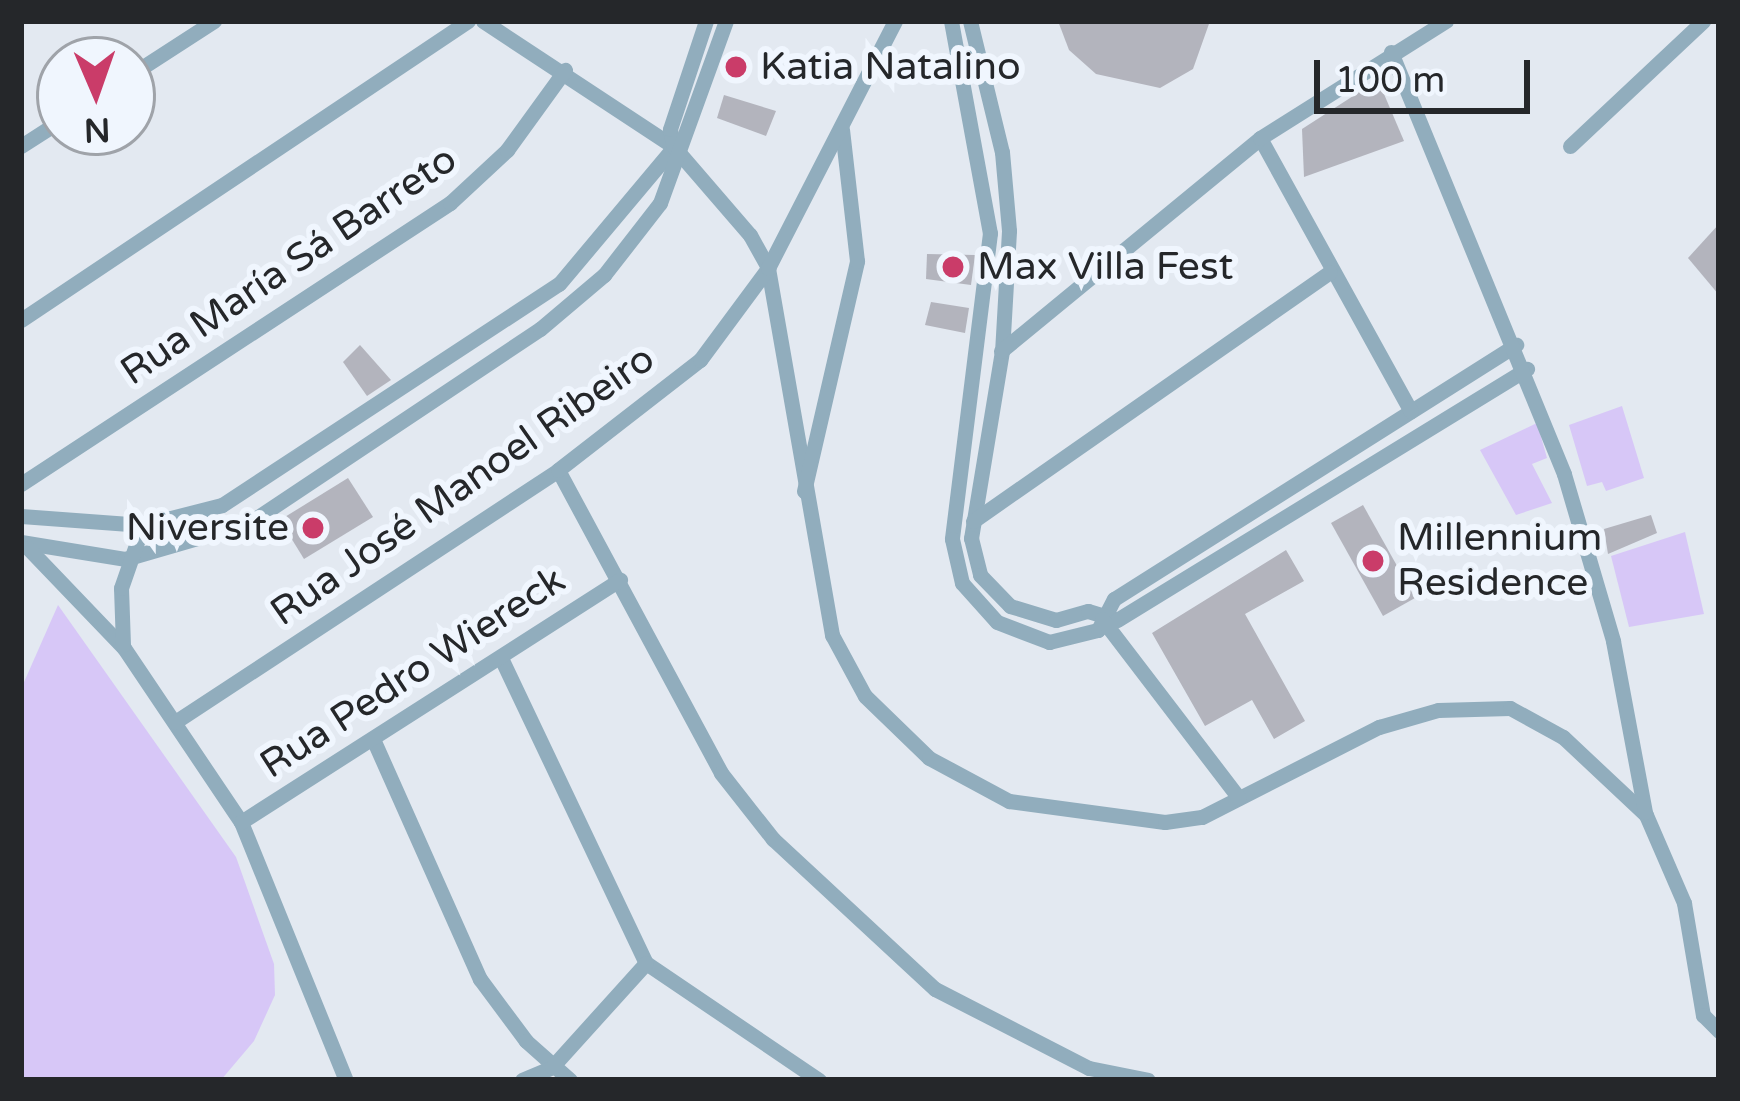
<!DOCTYPE html>
<html>
<head>
<meta charset="utf-8">
<style>
  body { margin:0 }
  #map { position:relative; width:1740px; height:1101px; overflow:hidden; background:#e3e9f1; font-family:"Varela Round",sans-serif }
  div>[style] { position:absolute }
  [style*='--x'] { left:calc(var(--x)*1px); top:calc(var(--y)*1px); width:calc(var(--w)*1px); rotate:calc(var(--a)*1deg) }
  .green>* { inset:0; background:#d7c7f7 }
  .building>* { inset:0; background:#b3b4bd }
  .street>* { height:15px; margin:-7.5px; padding:0 7.5px; transform-origin:7.5px; border-radius:7.5px; background:#91adbd }
  .dots>* { width:33px; height:33px; translate:-50% -50%; box-sizing:border-box; border:6px solid #f0f6fe; border-radius:50% }
  span { translate:-50% -50%; white-space:nowrap; text-align:center; line-height:1.15; -webkit-text-stroke:12px #f0f6fe; paint-order:stroke }
  .poi-label { font-size:39px; color:#25272a }
  .left { translate:0 -50%; text-align:left }
  .right { translate:-100% -50%; text-align:right }
  .street-label { font-size:39px; color:#25272a }
  .frame { position:absolute; inset:0; border:24px solid #25272a; pointer-events:none }
  .north { position:absolute; left:36px; top:36px; width:120px; height:120px; box-sizing:border-box; background:#f0f6fe; border:3px solid #9fa3a9; border-radius:50%; rotate:178deg; font-size:33px; font-weight:700; line-height:48px; text-align:center; color:#25272a }
  .north::after { content:''; display:block; margin:auto; width:42px; height:54px; background:#ca3c69; clip-path:polygon(50% 0,100% 100%,50% 72%,0 100%) }
  .scale { position:absolute; left:1314px; top:60px; width:216px; height:54px; box-sizing:border-box; border:6px solid #25272a; border-top:0; padding-left:15px; font-size:36px; line-height:42px; white-space:nowrap; color:#25272a; -webkit-text-stroke:9px #f0f6fe; paint-order:stroke }
</style>
</head>
<body>
<div id="map">
  <div class="green">
    <i style="clip-path:polygon(1622px 406px,1644px 478px,1606px 491px,1602px 482px,1587px 486px,1569px 425px)"></i>
    <i style="clip-path:polygon(1537px 423px,1547px 458px,1532px 464px,1552px 503px,1516px 515px,1480px 450px)"></i>
    <i style="clip-path:polygon(1685px 532px,1704px 614px,1629px 627px,1611px 556px)"></i>
    <i style="clip-path:polygon(58px 605px,236px 857px,274px 964px,275px 995px,254px 1041px,221px 1080px,21px 1080px,21px 689px)"></i>
  </div>
  <div class="building">
    <i style="clip-path:polygon(1058px 21px,1210px 21px,1193px 69px,1160px 88px,1096px 74px,1069px 50px)"></i>
    <i style="clip-path:polygon(1378px 80px,1404px 141px,1304px 177px,1302px 129px)"></i>
    <i style="clip-path:polygon(724px 95px,776px 111px,766px 136px,717px 118px)"></i>
    <i style="clip-path:polygon(1719px 224px,1719px 295px,1688px 258px)"></i>
    <i style="clip-path:polygon(927px 254px,975px 255px,971px 285px,926px 279px)"></i>
    <i style="clip-path:polygon(931px 302px,969px 308px,965px 333px,925px 325px)"></i>
    <i style="clip-path:polygon(360px 345px,391px 380px,367px 396px,343px 362px)"></i>
    <i style="clip-path:polygon(348px 478px,373px 517px,304px 559px,280px 520px)"></i>
    <i style="clip-path:polygon(1363px 505px,1415px 598px,1383px 616px,1331px 523px)"></i>
    <i style="clip-path:polygon(1651px 515px,1657px 533px,1608px 554px,1604px 529px)"></i>
    <i style="clip-path:polygon(1286px 550px,1304px 581px,1245px 614px,1305px 721px,1274px 739px,1252px 700px,1205px 726px,1152px 633px)"></i>
  </div>
  <div class="street">
    <i style="--x:483;--y:21;--w:229;--a:33.4"></i>
    <i style="--x:674;--y:147;--w:116;--a:49.2"></i>
    <i style="--x:750;--y:235;--w:38;--a:61"></i>
    <i style="--x:768;--y:268;--w:373;--a:80.1"></i>
    <i style="--x:832;--y:635;--w:69;--a:61.6"></i>
    <i style="--x:865;--y:696;--w:89;--a:44.1"></i>
    <i style="--x:929;--y:758;--w:91;--a:28.3"></i>
    <i style="--x:1009;--y:801;--w:157;--a:7.7"></i>
    <i style="--x:1165;--y:822;--w:37;--a:-8"></i>
    <i style="--x:1202;--y:817;--w:199;--a:-27"></i>
    <i style="--x:1379;--y:727;--w:61;--a:-16.1"></i>
    <i style="--x:1438;--y:710;--w:72;--a:-1.6"></i>
    <i style="--x:1510;--y:708;--w:60;--a:28.7"></i>
    <i style="--x:1563;--y:737;--w:114;--a:43.2"></i>
    <i style="--x:1646;--y:815;--w:96;--a:66.6"></i>
    <i style="--x:1684;--y:903;--w:114;--a:80.4"></i>
    <i style="--x:1703;--y:1015;--w:23;--a:45"></i>
    <i style="--x:951;--y:21;--w:216;--a:79.6"></i>
    <i style="--x:990;--y:233;--w:308;--a:97.1"></i>
    <i style="--x:952;--y:539;--w:45;--a:77.2"></i>
    <i style="--x:962;--y:583;--w:52;--a:48.1"></i>
    <i style="--x:997;--y:622;--w:56;--a:21"></i>
    <i style="--x:1049;--y:642;--w:50;--a:-13.8"></i>
    <i style="--x:1098;--y:630;--w:35;--a:-63"></i>
    <i style="--x:1114;--y:599;--w:476;--a:-32.3"></i>
    <i style="--x:970;--y:21;--w:135;--a:76.3"></i>
    <i style="--x:1002;--y:152;--w:79;--a:84.9"></i>
    <i style="--x:1009;--y:231;--w:120;--a:93.3"></i>
    <i style="--x:1002;--y:351;--w:190;--a:99.4"></i>
    <i style="--x:971;--y:538;--w:38;--a:76"></i>
    <i style="--x:980;--y:575;--w:43;--a:45.9"></i>
    <i style="--x:1010;--y:606;--w:48;--a:16.9"></i>
    <i style="--x:1056;--y:620;--w:33;--a:-16"></i>
    <i style="--x:1088;--y:611;--w:30;--a:17"></i>
    <i style="--x:1117;--y:620;--w:481;--a:-31.5"></i>
    <i style="--x:1391;--y:52;--w:456;--a:67.7"></i>
    <i style="--x:1564;--y:474;--w:174;--a:73.6"></i>
    <i style="--x:1613;--y:641;--w:174;--a:79.4"></i>
    <i style="--x:132;--y:74;--w:98;--a:-32.9"></i>
    <i style="--x:1260;--y:138;--w:312;--a:61.1"></i>
    <i style="--x:21;--y:146;--w:46;--a:-32.7"></i>
    <i style="--x:1570;--y:146;--w:183;--a:-43.2"></i>
    <i style="--x:21;--y:320;--w:538;--a:-33.78"></i>
    <i style="--x:1001;--y:351;--w:335;--a:-39.4"></i>
    <i style="--x:1260;--y:138;--w:220;--a:-32.2"></i>
    <i style="--x:558;--y:470;--w:344;--a:61.7"></i>
    <i style="--x:721;--y:773;--w:84;--a:51.8"></i>
    <i style="--x:773;--y:839;--w:221;--a:42.8"></i>
    <i style="--x:935;--y:989;--w:173;--a:27.2"></i>
    <i style="--x:1089;--y:1068;--w:60;--a:11.5"></i>
    <i style="--x:21;--y:484;--w:513;--a:-33.23"></i>
    <i style="--x:450;--y:203;--w:78;--a:-42.9"></i>
    <i style="--x:507;--y:150;--w:99;--a:-54.1"></i>
    <i style="--x:804;--y:491;--w:236;--a:-77"></i>
    <i style="--x:857;--y:261;--w:132;--a:-96.5"></i>
    <i style="--x:21;--y:516;--w:122;--a:4.2"></i>
    <i style="--x:143;--y:525;--w:81;--a:-14.2"></i>
    <i style="--x:222;--y:505;--w:403;--a:-33.3"></i>
    <i style="--x:559;--y:284;--w:179;--a:-50"></i>
    <i style="--x:674;--y:147;--w:18;--a:-103"></i>
    <i style="--x:670;--y:129;--w:114;--a:-71.6"></i>
    <i style="--x:973;--y:521;--w:435;--a:-34.9"></i>
    <i style="--x:21;--y:542;--w:105;--a:9.3"></i>
    <i style="--x:125;--y:559;--w:129;--a:-16.2"></i>
    <i style="--x:249;--y:523;--w:350;--a:-33.7"></i>
    <i style="--x:540;--y:329;--w:84;--a:-40.2"></i>
    <i style="--x:604;--y:275;--w:91;--a:-52.1"></i>
    <i style="--x:660;--y:203;--w:194;--a:-70.1"></i>
    <i style="--x:28;--y:548;--w:139;--a:46.2"></i>
    <i style="--x:124;--y:648;--w:210;--a:56.1"></i>
    <i style="--x:241;--y:822;--w:279;--a:67.9"></i>
    <i style="--x:1102;--y:619;--w:225;--a:52.6"></i>
    <i style="--x:123;--y:645;--w:57;--a:-92"></i>
    <i style="--x:121;--y:588;--w:67;--a:-70.8"></i>
    <i style="--x:501;--y:658;--w:338;--a:64.6"></i>
    <i style="--x:646;--y:963;--w:209;--a:34.1"></i>
    <i style="--x:175;--y:722;--w:458;--a:-33.3"></i>
    <i style="--x:558;--y:470;--w:180;--a:-37.8"></i>
    <i style="--x:700;--y:360;--w:114;--a:-53.5"></i>
    <i style="--x:768;--y:268;--w:278;--a:-62.8"></i>
    <i style="--x:373;--y:739;--w:263;--a:66"></i>
    <i style="--x:480;--y:979;--w:77;--a:53.4"></i>
    <i style="--x:526;--y:1041;--w:59;--a:41.6"></i>
    <i style="--x:241;--y:822;--w:450;--a:-32.6"></i>
    <i style="--x:522;--y:1080;--w:33;--a:-23"></i>
    <i style="--x:552;--y:1067;--w:140;--a:-47.9"></i>
  </div>
  <div class="dots">
    <i style="left:736px;top:67px;background:#ca3c69"></i>
    <i style="left:953px;top:267px;background:#ca3c69"></i>
    <i style="left:313px;top:528px;background:#ca3c69"></i>
    <i style="left:1373px;top:561px;background:#ca3c69"></i>
  </div>
  <div class="poi-label">
    <span class="left" style="left:760px;top:67px">Katia Natalino</span>
    <span class="left" style="left:977px;top:267px">Max Villa Fest</span>
    <span class="right" style="left:289px;top:528px">Niversite</span>
    <span class="left" style="left:1397px;top:561px">Millennium<br>Residence</span>
  </div>
  <div class="street-label">
    <span style="left:289px;top:266px;rotate:-34deg">Rua María Sá Barreto</span>
    <span style="left:463px;top:486px;rotate:-35deg">Rua José Manoel Ribeiro</span>
    <span style="left:413px;top:673px;rotate:-33deg">Rua Pedro Wiereck</span>
  </div>
  <div class="frame"></div>
  <div class="north">N</div>
  <div class="scale">100 m</div>
</div>
</body>
</html>
